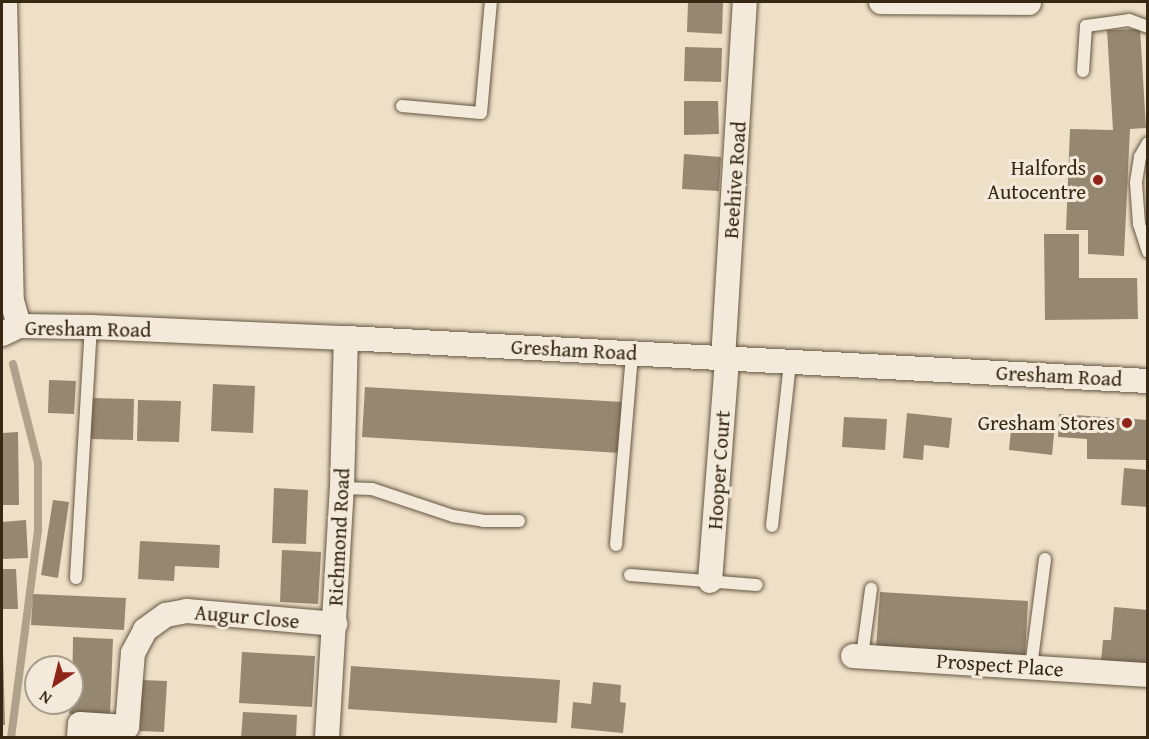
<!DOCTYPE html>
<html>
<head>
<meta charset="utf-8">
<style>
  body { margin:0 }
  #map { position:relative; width:1149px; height:739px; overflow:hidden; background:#eedfc7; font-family:"Gentium Book Plus",serif }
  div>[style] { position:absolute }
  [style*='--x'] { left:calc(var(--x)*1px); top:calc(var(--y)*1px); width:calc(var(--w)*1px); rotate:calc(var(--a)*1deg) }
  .stream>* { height:8px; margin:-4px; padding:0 4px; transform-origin:4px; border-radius:4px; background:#b0a18a }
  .building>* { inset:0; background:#968771 }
  .roads { filter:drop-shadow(0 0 2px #655640) drop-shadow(0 0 2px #655640) }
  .service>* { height:12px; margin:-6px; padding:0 6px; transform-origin:6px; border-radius:6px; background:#f4eadb }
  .minor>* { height:24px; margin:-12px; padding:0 12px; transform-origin:12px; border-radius:12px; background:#f4eadb }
  .dots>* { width:16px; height:16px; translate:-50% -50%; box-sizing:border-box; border:3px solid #f4eadb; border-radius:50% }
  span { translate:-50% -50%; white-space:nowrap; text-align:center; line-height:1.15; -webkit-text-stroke:6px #f4eadb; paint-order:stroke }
  .poi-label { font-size:21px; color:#372813 }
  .right { translate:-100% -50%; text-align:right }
  .street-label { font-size:21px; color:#372813 }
  .frame { position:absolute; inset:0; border:3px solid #372813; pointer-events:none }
  .north { position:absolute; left:24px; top:655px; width:60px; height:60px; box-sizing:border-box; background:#f4eadb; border:2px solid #a89c8b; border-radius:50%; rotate:215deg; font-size:16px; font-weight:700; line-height:24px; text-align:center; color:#372813 }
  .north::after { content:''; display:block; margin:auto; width:21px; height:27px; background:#8f2418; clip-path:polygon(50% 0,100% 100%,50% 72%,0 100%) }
</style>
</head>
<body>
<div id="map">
  <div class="stream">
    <i style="--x:11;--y:738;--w:210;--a:-82.6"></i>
    <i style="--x:38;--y:530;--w:67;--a:-90"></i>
    <i style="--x:38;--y:463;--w:102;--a:-104.2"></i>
  </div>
  <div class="building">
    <i style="clip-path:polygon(688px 2px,723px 2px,722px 34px,687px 32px)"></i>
    <i style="clip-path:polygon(1140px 29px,1146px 128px,1130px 129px,1124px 256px,1088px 254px,1088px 230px,1066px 230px,1070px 129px,1113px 130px,1107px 30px)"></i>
    <i style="clip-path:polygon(685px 47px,722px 48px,721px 82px,684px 81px)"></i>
    <i style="clip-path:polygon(684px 101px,718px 101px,719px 134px,684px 135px)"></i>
    <i style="clip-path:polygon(684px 154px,721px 157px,719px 191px,682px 189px)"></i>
    <i style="clip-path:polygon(1044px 234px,1079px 234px,1079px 278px,1137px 278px,1138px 319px,1045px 320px)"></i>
    <i style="clip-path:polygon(49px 380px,76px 381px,74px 414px,48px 413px)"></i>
    <i style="clip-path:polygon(213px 384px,255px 386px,253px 433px,211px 431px)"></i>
    <i style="clip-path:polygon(365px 387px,623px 402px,620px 453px,362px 437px)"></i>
    <i style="clip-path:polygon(91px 398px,134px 399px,133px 440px,90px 439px)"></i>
    <i style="clip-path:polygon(138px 400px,181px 401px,179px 442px,137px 441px)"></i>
    <i style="clip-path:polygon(907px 413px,952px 418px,949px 448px,924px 445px,923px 460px,903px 458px)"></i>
    <i style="clip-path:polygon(1059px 414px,1148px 420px,1148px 460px,1087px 459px,1087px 439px,1058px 437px)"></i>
    <i style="clip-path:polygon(844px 417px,887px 419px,885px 450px,842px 447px)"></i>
    <i style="clip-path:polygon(1012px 419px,1055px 424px,1052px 455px,1009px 450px)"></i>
    <i style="clip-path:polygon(18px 432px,19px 505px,2px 505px,2px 433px)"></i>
    <i style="clip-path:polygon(1124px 468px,1148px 470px,1148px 507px,1121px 505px)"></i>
    <i style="clip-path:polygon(274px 488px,308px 490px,306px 544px,272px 543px)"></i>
    <i style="clip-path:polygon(53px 500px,69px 502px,58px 578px,41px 575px)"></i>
    <i style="clip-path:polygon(26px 520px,28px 558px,2px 559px,2px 522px)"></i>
    <i style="clip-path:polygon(140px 541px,220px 545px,219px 568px,175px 566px,174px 581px,138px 579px)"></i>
    <i style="clip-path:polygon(282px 550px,321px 552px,318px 604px,280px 602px)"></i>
    <i style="clip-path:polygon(2px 569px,16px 569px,18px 609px,2px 609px)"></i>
    <i style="clip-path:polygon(880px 592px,1028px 601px,1025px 657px,876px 648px)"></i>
    <i style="clip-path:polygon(33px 594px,126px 598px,124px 630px,31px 625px)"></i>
    <i style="clip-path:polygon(1114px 607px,1148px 610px,1146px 664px,1101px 661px,1103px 640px,1111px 640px)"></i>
    <i style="clip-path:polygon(73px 637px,113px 639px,110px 716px,69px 714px,70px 703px,72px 703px)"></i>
    <i style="clip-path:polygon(2px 650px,3px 650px,5px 725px,2px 725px)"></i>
    <i style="clip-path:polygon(242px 652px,315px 656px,312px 707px,239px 703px)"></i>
    <i style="clip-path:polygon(351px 666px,560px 680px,557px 723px,348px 709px)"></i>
    <i style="clip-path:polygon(142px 680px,167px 681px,164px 732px,140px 731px)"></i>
    <i style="clip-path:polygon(593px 682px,621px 685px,620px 702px,626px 703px,623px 733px,571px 728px,573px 702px,591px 704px)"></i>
    <i style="clip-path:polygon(243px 712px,297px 715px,296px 738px,241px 738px)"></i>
  </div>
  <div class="roads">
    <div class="service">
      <i style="--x:1083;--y:71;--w:45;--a:-86.2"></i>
      <i style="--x:1086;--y:26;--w:43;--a:-7.9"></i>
      <i style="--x:1129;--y:20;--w:20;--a:20"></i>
      <i style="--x:402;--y:106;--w:79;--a:5.1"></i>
      <i style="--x:481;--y:113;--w:111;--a:-84.9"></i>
      <i style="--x:1148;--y:143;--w:16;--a:120"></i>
      <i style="--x:1140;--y:157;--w:26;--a:99"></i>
      <i style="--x:1136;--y:183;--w:41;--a:85.8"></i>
      <i style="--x:1139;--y:224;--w:29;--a:72"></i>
      <i style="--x:342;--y:488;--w:30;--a:2"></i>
      <i style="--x:372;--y:489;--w:85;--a:18.4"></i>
      <i style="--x:453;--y:516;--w:30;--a:9"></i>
      <i style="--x:483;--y:521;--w:36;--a:0"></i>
      <i style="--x:772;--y:526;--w:164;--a:-83.7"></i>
      <i style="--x:616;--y:545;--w:192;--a:-85.2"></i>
      <i style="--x:630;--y:575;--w:127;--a:4.5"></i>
      <i style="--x:76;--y:578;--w:251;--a:-86.6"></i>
      <i style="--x:862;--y:656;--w:68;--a:-82.3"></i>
      <i style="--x:1031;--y:667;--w:109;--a:-82.6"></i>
    </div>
    <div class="minor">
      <i style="--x:5;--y:2;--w:299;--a:88.7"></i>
      <i style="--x:12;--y:301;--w:26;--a:74"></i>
      <i style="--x:881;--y:2;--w:148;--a:0.4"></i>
      <i style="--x:2;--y:334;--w:19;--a:-25"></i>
      <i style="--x:19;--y:326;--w:72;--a:0.8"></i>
      <i style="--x:91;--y:327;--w:255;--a:2.5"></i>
      <i style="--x:346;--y:338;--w:803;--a:3.07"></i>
      <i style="--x:723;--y:359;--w:358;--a:-86.5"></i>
      <i style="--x:710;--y:581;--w:223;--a:-85.6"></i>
      <i style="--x:853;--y:656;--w:296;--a:3.7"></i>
      <i style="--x:79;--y:738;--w:14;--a:-86"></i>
      <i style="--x:80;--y:724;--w:47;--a:3.7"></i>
      <i style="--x:127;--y:727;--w:74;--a:-85.4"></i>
      <i style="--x:133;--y:653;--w:26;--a:-62"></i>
      <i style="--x:145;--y:630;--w:26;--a:-36"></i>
      <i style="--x:166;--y:615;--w:21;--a:-11"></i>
      <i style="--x:187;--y:611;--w:149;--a:5"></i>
      <i style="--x:327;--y:738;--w:250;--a:-86.6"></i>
      <i style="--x:342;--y:488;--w:150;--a:-88.5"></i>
    </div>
  </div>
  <div class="dots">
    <i style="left:1098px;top:180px;background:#8f2418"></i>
    <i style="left:1127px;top:423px;background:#8f2418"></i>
  </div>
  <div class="poi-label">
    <span class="right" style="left:1086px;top:180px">Halfords<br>Autocentre</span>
    <span class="right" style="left:1115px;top:423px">Gresham Stores</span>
  </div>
  <div class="street-label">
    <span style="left:735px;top:180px;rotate:-86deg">Beehive Road</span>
    <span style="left:88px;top:329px;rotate:1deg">Gresham Road</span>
    <span style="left:574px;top:350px;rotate:3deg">Gresham Road</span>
    <span style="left:1059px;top:376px;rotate:3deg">Gresham Road</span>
    <span style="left:719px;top:470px;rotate:-86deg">Hooper Court</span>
    <span style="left:339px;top:537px;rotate:-87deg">Richmond Road</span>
    <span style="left:247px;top:617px;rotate:5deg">Augur Close</span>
    <span style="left:1000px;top:665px;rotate:4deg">Prospect Place</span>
  </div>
  <div class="frame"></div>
  <div class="north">N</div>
</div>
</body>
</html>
